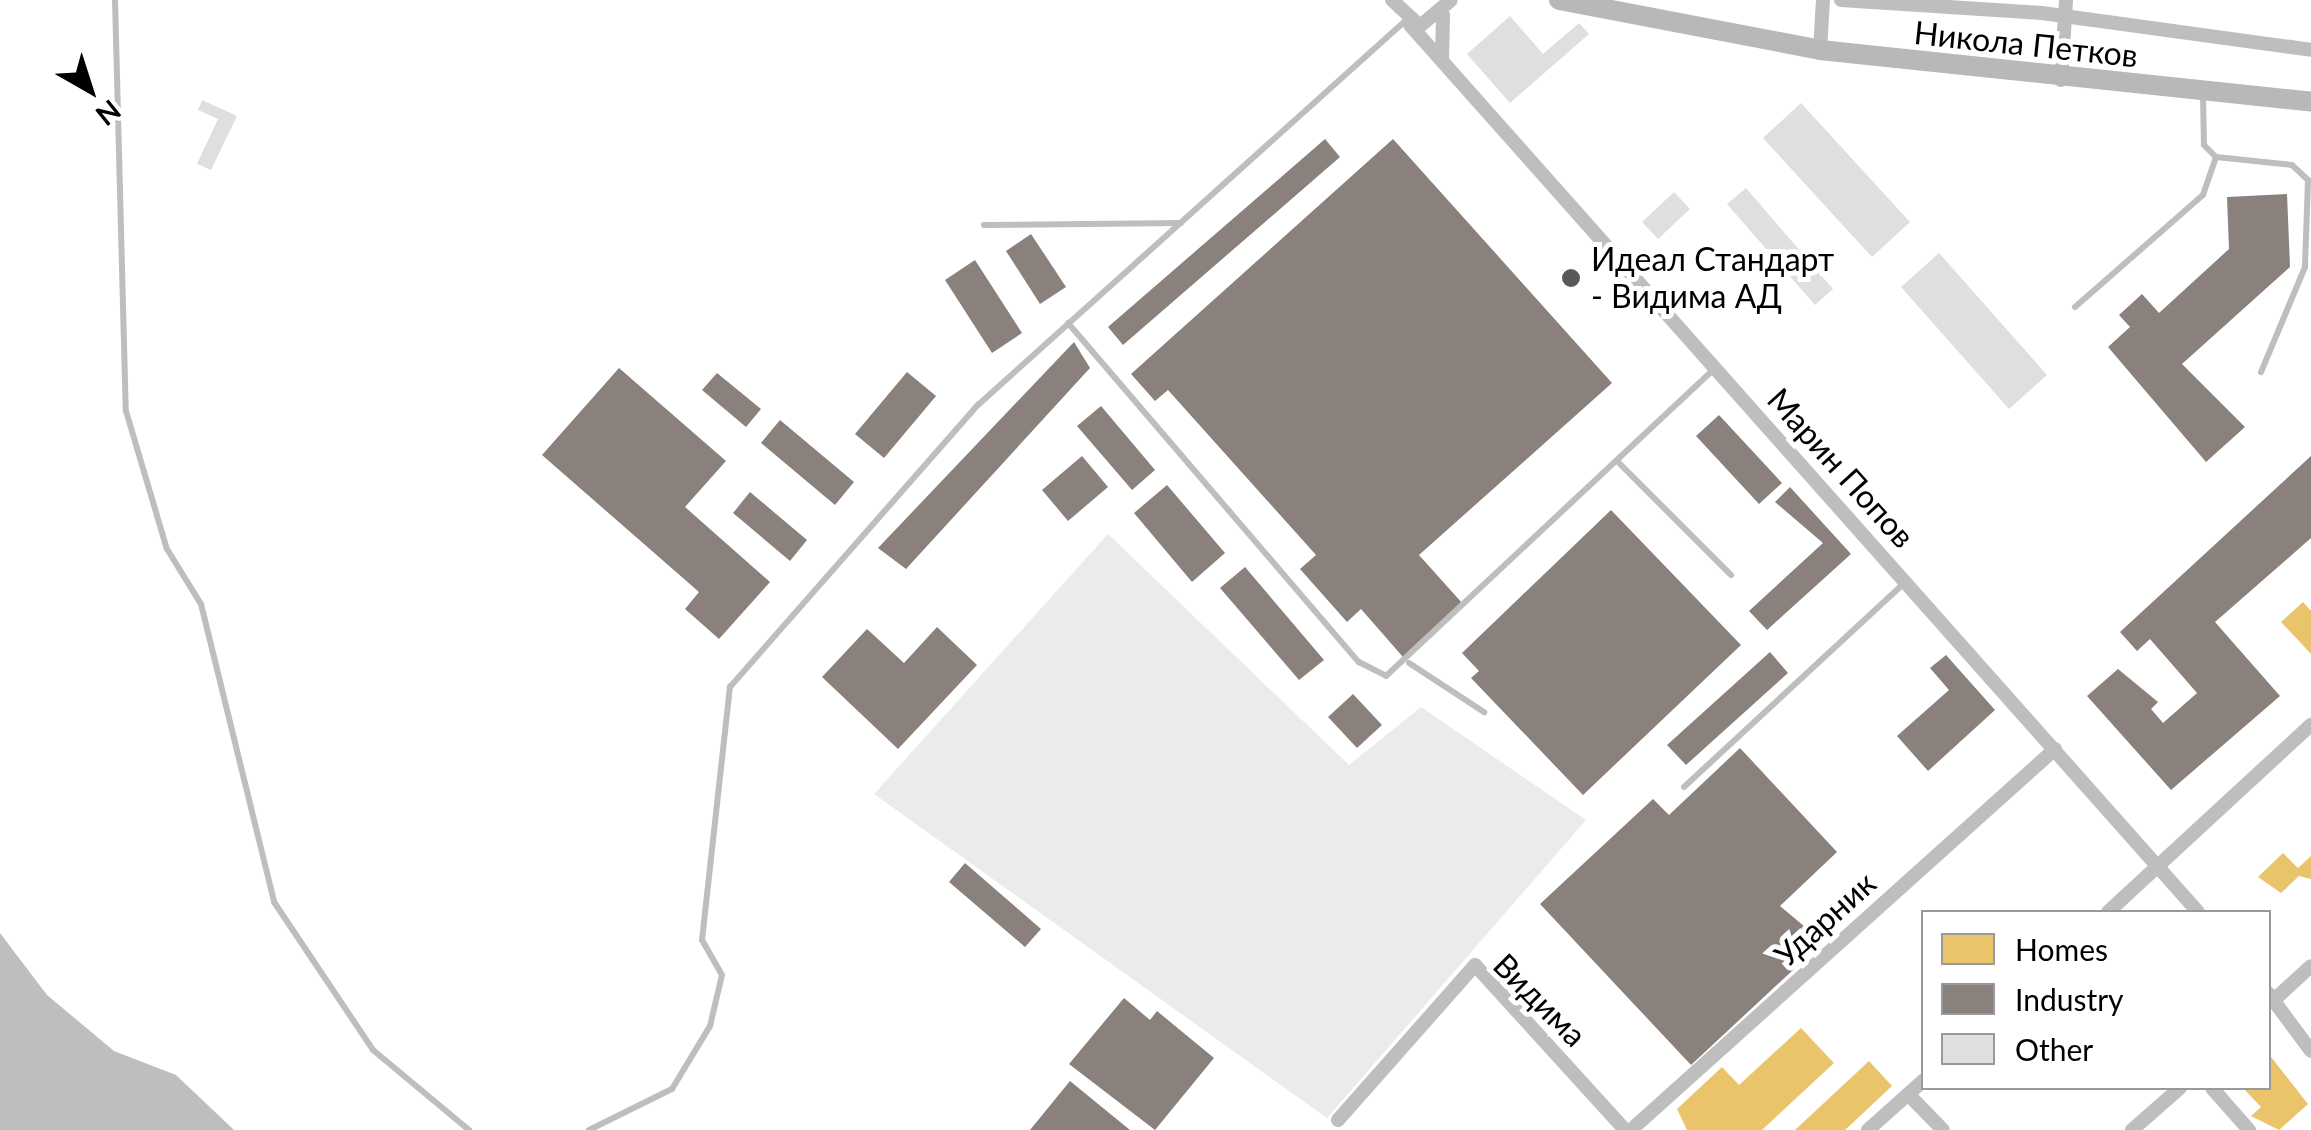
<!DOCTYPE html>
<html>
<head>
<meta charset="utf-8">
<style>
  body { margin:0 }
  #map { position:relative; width:2311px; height:1130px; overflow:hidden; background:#fff; font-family:Lato,sans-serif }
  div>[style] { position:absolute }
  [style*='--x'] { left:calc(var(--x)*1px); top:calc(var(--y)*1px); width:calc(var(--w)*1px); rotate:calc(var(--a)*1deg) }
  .green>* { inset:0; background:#ebebeb }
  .water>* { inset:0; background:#bebebe }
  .homes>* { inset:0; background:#e9c46a }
  .industry>* { inset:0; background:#8a817c }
  .building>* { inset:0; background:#dfdfdf }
  .service>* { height:6px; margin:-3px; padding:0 3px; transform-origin:3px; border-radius:3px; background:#bebebe }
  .minor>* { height:14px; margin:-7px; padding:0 7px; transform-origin:7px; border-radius:7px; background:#bebebe }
  .secondary>* { height:20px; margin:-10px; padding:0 10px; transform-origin:10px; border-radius:10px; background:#b8b8b8 }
  .dots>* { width:28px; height:28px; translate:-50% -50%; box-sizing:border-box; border:5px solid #fff; border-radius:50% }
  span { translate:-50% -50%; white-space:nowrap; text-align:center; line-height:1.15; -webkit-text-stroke:10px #fff; paint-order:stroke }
  .street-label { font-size:32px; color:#000 }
  .poi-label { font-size:32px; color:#000 }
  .left { translate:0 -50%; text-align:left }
  .legend { position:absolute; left:1921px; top:910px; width:350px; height:180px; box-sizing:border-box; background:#fff; border:2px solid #999; margin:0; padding:12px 18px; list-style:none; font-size:30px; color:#000 }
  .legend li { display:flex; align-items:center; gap:20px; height:50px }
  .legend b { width:50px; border:2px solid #999 }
  .north { position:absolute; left:40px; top:40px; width:100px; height:100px; -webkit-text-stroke:8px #fff; paint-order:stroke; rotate:141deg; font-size:28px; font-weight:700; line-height:40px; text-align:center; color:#000 }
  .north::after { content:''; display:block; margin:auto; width:35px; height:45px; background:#000; clip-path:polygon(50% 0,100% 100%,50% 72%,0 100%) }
</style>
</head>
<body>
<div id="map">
  <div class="green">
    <i style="clip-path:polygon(1108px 534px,1349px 765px,1421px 707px,1586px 820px,1327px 1118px,874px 794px)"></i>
  </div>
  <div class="water">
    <i style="clip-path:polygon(0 933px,47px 995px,114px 1051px,176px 1075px,234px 1130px,0 1130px)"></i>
  </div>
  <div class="homes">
    <i style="clip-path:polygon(2303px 602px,2311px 611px,2311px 654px,2281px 622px)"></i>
    <i style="clip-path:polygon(2283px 853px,2298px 868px,2311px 856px,2311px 879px,2299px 876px,2281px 893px,2258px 877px)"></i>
    <i style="clip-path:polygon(1801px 1028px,1834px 1063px,1762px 1130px,1687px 1130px,1677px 1109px,1722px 1067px,1739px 1085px)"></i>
    <i style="clip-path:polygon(2268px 1053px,2308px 1104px,2279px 1130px,2251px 1116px,2261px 1107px,2243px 1088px,2268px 1088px)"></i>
    <i style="clip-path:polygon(1869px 1061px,1892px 1086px,1845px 1130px,1795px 1130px)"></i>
  </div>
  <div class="industry">
    <i style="clip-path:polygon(1325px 139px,1340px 157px,1123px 345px,1108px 327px)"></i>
    <i style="clip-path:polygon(1393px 139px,1612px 383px,1419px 555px,1463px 604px,1403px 657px,1361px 609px,1347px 622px,1300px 569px,1316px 555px,1168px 390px,1155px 401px,1131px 374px)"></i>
    <i style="clip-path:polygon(2287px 194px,2290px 267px,2182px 364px,2245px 427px,2206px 462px,2108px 347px,2130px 327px,2119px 315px,2142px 294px,2159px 313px,2229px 249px,2227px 197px)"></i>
    <i style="clip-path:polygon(1031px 234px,1066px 287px,1040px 304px,1006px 251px)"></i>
    <i style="clip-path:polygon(975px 260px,1022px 333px,992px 353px,945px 280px)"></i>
    <i style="clip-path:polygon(1074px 342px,1090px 368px,906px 569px,878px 548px)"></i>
    <i style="clip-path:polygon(619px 368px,726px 461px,685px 507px,770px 582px,719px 639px,685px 609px,699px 592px,542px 455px)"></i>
    <i style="clip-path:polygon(907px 372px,936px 396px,884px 458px,855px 434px)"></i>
    <i style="clip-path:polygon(717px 373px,761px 409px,746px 427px,702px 390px)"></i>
    <i style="clip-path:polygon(1101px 406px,1155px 470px,1132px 490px,1077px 426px)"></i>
    <i style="clip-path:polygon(1719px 415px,1782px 483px,1759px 504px,1696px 436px)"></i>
    <i style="clip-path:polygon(780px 420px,854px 482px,835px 505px,761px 443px)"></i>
    <i style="clip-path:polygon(1082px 456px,1108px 487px,1068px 521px,1042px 490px)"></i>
    <i style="clip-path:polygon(2311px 456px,2311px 538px,2215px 622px,2280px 696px,2171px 790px,2087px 696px,2118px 669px,2158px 702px,2151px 709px,2163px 723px,2197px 693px,2150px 639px,2137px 651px,2120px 632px)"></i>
    <i style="clip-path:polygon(1167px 485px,1225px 553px,1192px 582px,1134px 513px)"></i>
    <i style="clip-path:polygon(1790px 487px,1851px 554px,1767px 630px,1749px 611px,1823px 543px,1775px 502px)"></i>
    <i style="clip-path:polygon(750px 492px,807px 540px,790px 561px,733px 513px)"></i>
    <i style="clip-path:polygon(1611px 510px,1741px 645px,1583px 795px,1471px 678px,1479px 671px,1462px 653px)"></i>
    <i style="clip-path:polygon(1245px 567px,1324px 660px,1299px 680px,1220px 588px)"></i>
    <i style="clip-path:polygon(937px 627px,977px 665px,898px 749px,822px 677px,867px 629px,904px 663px)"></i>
    <i style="clip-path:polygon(1770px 652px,1788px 673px,1686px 765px,1667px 745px)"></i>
    <i style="clip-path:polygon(1946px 655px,1995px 710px,1928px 771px,1897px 736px,1949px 690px,1930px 668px)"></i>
    <i style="clip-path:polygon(1353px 694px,1382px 725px,1357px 748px,1328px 717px)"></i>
    <i style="clip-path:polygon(1740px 748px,1837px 852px,1780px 906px,1823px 942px,1691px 1065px,1540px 904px,1653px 799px,1669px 815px)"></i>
    <i style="clip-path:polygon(965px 863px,1041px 929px,1025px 947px,949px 882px)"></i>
    <i style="clip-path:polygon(1124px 998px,1150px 1020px,1157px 1011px,1214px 1058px,1155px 1130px,1069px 1064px)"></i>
    <i style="clip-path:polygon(1070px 1081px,1130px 1130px,1030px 1130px)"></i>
  </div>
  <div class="building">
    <i style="clip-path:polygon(1510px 16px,1543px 54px,1579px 23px,1589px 34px,1510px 103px,1467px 54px)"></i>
    <i style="clip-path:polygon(202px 100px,237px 116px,211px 170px,197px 164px,218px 119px,198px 110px)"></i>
    <i style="clip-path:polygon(1801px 103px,1910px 222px,1872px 257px,1763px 138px)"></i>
    <i style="clip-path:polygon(1746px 188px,1833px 289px,1815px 305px,1727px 204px)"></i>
    <i style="clip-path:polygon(1674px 192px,1690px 209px,1658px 239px,1642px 222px)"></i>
    <i style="clip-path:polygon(1939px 253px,2047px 375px,2009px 409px,1901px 287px)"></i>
  </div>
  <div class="service">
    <i style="--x:115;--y:0;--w:411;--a:88.5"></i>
    <i style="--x:126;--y:411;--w:144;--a:73.5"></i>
    <i style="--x:167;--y:549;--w:65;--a:58.3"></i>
    <i style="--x:201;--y:604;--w:307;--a:76.2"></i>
    <i style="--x:274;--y:902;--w:178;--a:56.2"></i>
    <i style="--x:373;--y:1050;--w:125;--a:39.8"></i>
    <i style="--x:2203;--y:94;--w:51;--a:88.9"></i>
    <i style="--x:2204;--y:145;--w:17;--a:45"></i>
    <i style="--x:2216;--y:157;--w:76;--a:6"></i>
    <i style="--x:2292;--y:165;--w:22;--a:43"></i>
    <i style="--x:2308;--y:180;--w:87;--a:92"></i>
    <i style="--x:2305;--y:267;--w:114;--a:112.7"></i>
    <i style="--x:984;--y:225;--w:197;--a:-0.6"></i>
    <i style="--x:2075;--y:307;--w:170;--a:-41.2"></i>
    <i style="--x:2203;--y:195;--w:40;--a:-71.1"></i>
    <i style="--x:1068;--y:323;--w:447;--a:49.4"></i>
    <i style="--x:1359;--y:662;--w:30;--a:27"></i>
    <i style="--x:1386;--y:676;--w:449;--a:-43.1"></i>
    <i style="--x:1618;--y:462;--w:160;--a:45"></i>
    <i style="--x:1409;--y:663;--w:90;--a:33.2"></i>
    <i style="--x:1684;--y:787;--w:301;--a:-42.8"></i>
    <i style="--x:589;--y:1130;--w:93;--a:-26.3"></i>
    <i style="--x:672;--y:1089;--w:74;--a:-58.9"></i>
    <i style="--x:710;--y:1026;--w:52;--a:-76.8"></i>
    <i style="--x:722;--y:975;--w:40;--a:-119.7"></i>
    <i style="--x:702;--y:940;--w:255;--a:-83.7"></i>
    <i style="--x:730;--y:687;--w:376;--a:-48.7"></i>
    <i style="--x:978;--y:405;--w:574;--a:-41.96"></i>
  </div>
  <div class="minor">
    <i style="--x:1392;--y:0;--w:38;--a:43"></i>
    <i style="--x:1420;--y:26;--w:40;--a:-40"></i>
    <i style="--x:1841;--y:0;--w:201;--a:3.7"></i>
    <i style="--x:2042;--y:13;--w:272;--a:7.8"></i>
    <i style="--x:1410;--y:25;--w:1186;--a:48.38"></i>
    <i style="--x:1820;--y:50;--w:50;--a:-86.6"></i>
    <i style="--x:1442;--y:60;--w:45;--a:-88.7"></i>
    <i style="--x:2061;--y:80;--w:80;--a:-86.4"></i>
    <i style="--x:2108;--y:912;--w:276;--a:-42.7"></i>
    <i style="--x:2268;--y:993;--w:72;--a:53.4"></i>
    <i style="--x:2274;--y:1000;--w:50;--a:-42.6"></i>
    <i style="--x:2212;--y:1088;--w:56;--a:48.6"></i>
    <i style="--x:1908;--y:1094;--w:50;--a:45.8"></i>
    <i style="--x:1338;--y:1120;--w:207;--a:-48.5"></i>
    <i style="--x:1475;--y:965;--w:223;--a:47.7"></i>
    <i style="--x:1631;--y:1130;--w:570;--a:-41.94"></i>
    <i style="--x:1868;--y:1130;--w:75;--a:-41.8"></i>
    <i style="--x:2132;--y:1130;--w:64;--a:-41.2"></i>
  </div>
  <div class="secondary">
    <i style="--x:1559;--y:0;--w:266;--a:10.8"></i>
    <i style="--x:1820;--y:50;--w:494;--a:6"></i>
  </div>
  <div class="dots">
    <i style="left:1571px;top:278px;background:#595959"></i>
  </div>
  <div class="street-label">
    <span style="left:2026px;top:44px;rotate:6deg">Никола Петков</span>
    <span style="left:1841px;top:468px;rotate:48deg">Марин Попов</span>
    <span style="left:1825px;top:919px;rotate:-42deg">Ударник</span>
    <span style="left:1540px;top:1000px;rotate:45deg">Видима</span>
  </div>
  <div class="poi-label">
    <span class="left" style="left:1591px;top:278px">Идеал Стандарт<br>- Видима АД</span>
  </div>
  <ul class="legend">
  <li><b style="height:28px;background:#e9c46a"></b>Homes</li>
  <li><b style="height:28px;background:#8a817c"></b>Industry</li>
  <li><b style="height:28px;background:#dfdfdf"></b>Other</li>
  </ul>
  <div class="north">N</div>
</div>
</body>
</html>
